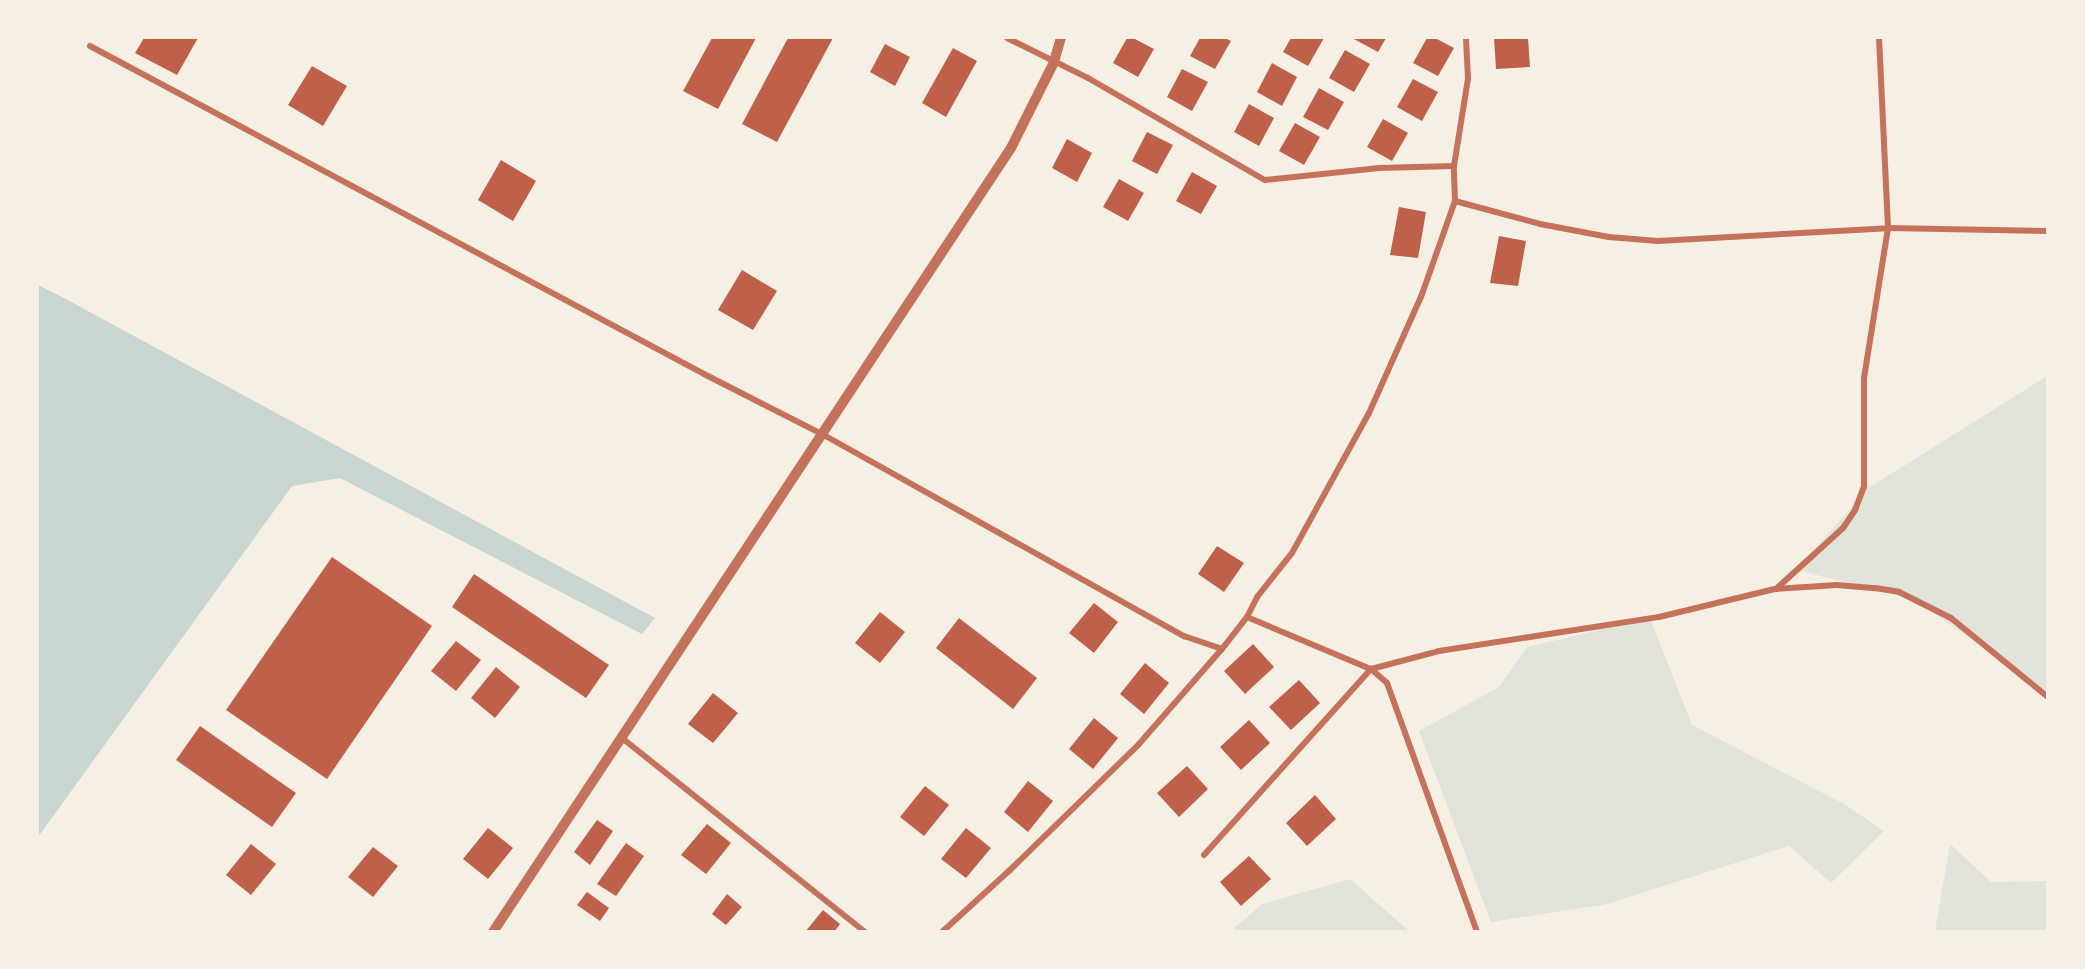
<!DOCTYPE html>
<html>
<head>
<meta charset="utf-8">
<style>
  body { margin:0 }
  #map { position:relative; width:2085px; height:969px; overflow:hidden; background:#f6efe4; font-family:"Open Sans",sans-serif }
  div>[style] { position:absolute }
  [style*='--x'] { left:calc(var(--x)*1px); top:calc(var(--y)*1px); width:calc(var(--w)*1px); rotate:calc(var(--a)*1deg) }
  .green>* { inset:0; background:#e2e4dc }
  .water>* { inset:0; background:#c9d6d2 }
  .building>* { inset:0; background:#bf614a }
  .minor>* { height:6px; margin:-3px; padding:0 3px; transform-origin:3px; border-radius:3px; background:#c5725c }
  .tertiary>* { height:10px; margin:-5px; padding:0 5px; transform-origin:5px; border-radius:5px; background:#c5725c }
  span { translate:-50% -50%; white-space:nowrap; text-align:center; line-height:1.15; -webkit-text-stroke:5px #f6efe4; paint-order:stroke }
  .frame { position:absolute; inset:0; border:39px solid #f6efe4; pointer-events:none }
</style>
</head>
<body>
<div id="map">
  <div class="green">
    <i style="clip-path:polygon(2047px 376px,2047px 692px,1915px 600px,1797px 570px,1867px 489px)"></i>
    <i style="clip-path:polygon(1650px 618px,1692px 725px,1844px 804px,1884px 831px,1831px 883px,1789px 846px,1607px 904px,1491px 922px,1419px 731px,1499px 687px,1527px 647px)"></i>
    <i style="clip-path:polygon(1950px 844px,1991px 882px,2047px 881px,2047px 931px,1935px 931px)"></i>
    <i style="clip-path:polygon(1350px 879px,1409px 931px,1231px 931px,1262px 904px)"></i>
  </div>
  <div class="water">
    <i style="clip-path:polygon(38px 285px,62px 297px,655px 618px,642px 634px,340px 478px,292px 486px,38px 837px)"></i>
  </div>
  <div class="building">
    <i style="clip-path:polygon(144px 38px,198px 38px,177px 75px,135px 53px)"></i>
    <i style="clip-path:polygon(712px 38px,756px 38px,718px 109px,683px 91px)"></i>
    <i style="clip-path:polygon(788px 38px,833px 38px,777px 142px,742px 124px)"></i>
    <i style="clip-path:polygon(1127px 38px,1133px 38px,1154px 49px,1138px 77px,1113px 63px)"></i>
    <i style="clip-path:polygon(1200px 38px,1225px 38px,1231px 41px,1215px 69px,1190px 56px)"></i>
    <i style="clip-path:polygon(1291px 38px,1324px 38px,1308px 66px,1283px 52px)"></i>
    <i style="clip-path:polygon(1352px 38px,1386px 38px,1378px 52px)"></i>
    <i style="clip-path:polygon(1427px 38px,1435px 38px,1454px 48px,1438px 76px,1413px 63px)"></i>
    <i style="clip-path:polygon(1494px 38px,1528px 38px,1530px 67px,1496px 69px)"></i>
    <i style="clip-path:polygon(885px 44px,910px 57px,895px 86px,870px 72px)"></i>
    <i style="clip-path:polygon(953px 48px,977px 61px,946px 117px,922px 103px)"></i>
    <i style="clip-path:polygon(1345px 50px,1370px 64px,1354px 92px,1329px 78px)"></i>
    <i style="clip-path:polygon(1272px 63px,1297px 77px,1282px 106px,1257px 92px)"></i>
    <i style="clip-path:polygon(312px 66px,347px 86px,323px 126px,288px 105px)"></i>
    <i style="clip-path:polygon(1182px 69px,1208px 82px,1192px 111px,1167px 97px)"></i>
    <i style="clip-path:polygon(1413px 79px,1438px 92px,1422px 121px,1397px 107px)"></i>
    <i style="clip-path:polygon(1319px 88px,1344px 102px,1328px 130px,1303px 117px)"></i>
    <i style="clip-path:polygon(1249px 104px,1274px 118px,1259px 146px,1234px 132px)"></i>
    <i style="clip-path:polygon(1383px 119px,1408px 133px,1392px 161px,1367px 147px)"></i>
    <i style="clip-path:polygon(1295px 123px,1320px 137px,1304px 165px,1279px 151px)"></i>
    <i style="clip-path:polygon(1147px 132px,1173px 145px,1157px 174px,1132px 161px)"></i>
    <i style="clip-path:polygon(1067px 139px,1092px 153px,1077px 182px,1052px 168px)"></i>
    <i style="clip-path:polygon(501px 160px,536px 181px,513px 221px,478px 200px)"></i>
    <i style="clip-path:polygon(1192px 172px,1217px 186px,1201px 214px,1176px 201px)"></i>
    <i style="clip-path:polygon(1119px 179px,1144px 193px,1128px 221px,1103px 207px)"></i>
    <i style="clip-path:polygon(1399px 207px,1426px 212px,1418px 258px,1390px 255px)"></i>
    <i style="clip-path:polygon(1499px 236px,1526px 241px,1518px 286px,1490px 283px)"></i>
    <i style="clip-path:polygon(742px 270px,777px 291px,753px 330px,718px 310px)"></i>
    <i style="clip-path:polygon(1217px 546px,1244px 563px,1224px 592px,1198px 574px)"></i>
    <i style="clip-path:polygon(332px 557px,432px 626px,327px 779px,226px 710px)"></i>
    <i style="clip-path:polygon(474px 574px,609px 665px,586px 698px,452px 607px)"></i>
    <i style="clip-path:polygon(1094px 603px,1118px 622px,1094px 653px,1069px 633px)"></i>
    <i style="clip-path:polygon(880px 612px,905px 632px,880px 663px,855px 643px)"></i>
    <i style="clip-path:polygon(959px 618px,1037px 678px,1013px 709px,936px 648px)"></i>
    <i style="clip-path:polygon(456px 641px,481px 660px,456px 691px,431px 671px)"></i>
    <i style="clip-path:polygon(1253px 644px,1274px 667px,1245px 694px,1224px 671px)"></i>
    <i style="clip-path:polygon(1145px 663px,1169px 683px,1144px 714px,1120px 694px)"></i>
    <i style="clip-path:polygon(496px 667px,520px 687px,495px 718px,471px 698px)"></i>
    <i style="clip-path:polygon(1299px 680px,1320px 703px,1291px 730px,1269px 707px)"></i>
    <i style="clip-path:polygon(713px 693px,738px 713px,713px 743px,688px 724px)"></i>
    <i style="clip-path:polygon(1094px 718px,1118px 738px,1093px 769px,1069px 749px)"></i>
    <i style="clip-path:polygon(1249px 720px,1270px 743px,1241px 770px,1220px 747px)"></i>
    <i style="clip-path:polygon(200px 726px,296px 793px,272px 827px,176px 760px)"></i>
    <i style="clip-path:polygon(1187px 766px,1208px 789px,1179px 817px,1157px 793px)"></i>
    <i style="clip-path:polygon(1028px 781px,1053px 801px,1028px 832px,1004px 812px)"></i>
    <i style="clip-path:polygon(925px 786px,949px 805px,924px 836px,900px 817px)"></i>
    <i style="clip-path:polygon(1315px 795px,1336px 819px,1307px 846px,1286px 823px)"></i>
    <i style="clip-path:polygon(597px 820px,613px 831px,590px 865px,574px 852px)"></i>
    <i style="clip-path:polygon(707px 824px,731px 843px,706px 874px,681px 855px)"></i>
    <i style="clip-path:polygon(488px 828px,513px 848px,488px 879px,463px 859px)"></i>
    <i style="clip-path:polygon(966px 828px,991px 848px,966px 878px,941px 859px)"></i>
    <i style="clip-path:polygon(626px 843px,644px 856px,616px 896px,597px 884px)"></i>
    <i style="clip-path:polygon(251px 844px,276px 864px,251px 895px,226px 875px)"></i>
    <i style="clip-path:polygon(373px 847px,398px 866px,373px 897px,348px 877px)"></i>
    <i style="clip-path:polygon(1249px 856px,1271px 879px,1241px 906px,1220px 882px)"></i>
    <i style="clip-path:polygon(587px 892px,609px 908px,600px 921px,577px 905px)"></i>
    <i style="clip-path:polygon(727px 894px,742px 907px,726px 925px,712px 914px)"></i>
    <i style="clip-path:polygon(823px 910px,840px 924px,834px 932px,805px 932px)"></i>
  </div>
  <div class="minor">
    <i style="--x:1007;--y:38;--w:90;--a:26.3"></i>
    <i style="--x:1088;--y:78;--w:204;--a:30"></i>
    <i style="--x:1265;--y:180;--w:115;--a:-6"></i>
    <i style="--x:1379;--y:168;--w:75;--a:-1.5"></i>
    <i style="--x:90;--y:46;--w:696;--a:28.11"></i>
    <i style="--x:704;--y:374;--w:132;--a:27"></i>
    <i style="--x:822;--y:434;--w:415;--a:29.2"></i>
    <i style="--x:1184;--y:636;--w:40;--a:18.9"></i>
    <i style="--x:1455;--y:201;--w:88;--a:15.1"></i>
    <i style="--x:1540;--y:224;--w:70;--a:10.7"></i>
    <i style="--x:1609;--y:237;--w:49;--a:4.7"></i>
    <i style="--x:1658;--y:241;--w:230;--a:-3.2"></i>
    <i style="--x:1888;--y:228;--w:160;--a:1.1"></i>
    <i style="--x:1776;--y:589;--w:91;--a:-42.3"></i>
    <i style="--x:1843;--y:528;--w:22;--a:-56"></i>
    <i style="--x:1855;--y:510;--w:25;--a:-69"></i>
    <i style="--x:1864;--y:487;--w:109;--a:-90"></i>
    <i style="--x:1864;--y:378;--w:152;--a:-80.9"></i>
    <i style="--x:1888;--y:228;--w:190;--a:-92.7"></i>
    <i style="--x:1247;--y:617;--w:134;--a:22.8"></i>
    <i style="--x:1371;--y:669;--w:21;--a:41"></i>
    <i style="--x:1387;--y:683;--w:265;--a:70.1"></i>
    <i style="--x:622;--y:738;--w:311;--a:38.6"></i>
    <i style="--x:1204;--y:855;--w:250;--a:-48.1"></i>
    <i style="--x:1371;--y:669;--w:70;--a:-14.8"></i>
    <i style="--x:1439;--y:651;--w:223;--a:-8.8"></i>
    <i style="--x:1659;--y:617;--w:119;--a:-13.6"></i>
    <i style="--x:1775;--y:589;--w:62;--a:-3.7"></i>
    <i style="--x:1837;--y:585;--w:38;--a:5"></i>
    <i style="--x:1875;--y:588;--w:24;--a:9"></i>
    <i style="--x:1899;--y:592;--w:58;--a:26.6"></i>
    <i style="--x:1951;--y:618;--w:125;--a:39.2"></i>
    <i style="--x:942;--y:932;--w:92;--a:-42.4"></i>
    <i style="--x:1010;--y:870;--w:180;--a:-44.3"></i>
    <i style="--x:1139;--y:744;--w:126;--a:-48.9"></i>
    <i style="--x:1222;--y:649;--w:41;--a:-52"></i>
    <i style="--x:1247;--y:617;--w:22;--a:-63"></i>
    <i style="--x:1257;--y:597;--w:56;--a:-51.5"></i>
    <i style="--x:1292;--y:553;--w:160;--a:-61.2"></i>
    <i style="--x:1369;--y:413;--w:127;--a:-65.9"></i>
    <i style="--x:1421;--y:297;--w:102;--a:-70.5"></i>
    <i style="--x:1455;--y:201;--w:35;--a:-92"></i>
    <i style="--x:1454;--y:166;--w:88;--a:-80.9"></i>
    <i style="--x:1468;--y:79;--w:41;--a:-92.8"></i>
  </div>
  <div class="tertiary">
    <i style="--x:493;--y:932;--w:940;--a:-56.55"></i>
    <i style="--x:1011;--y:148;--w:96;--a:-63.4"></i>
    <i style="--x:1054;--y:62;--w:25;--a:-74"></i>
  </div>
  <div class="frame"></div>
</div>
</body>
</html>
